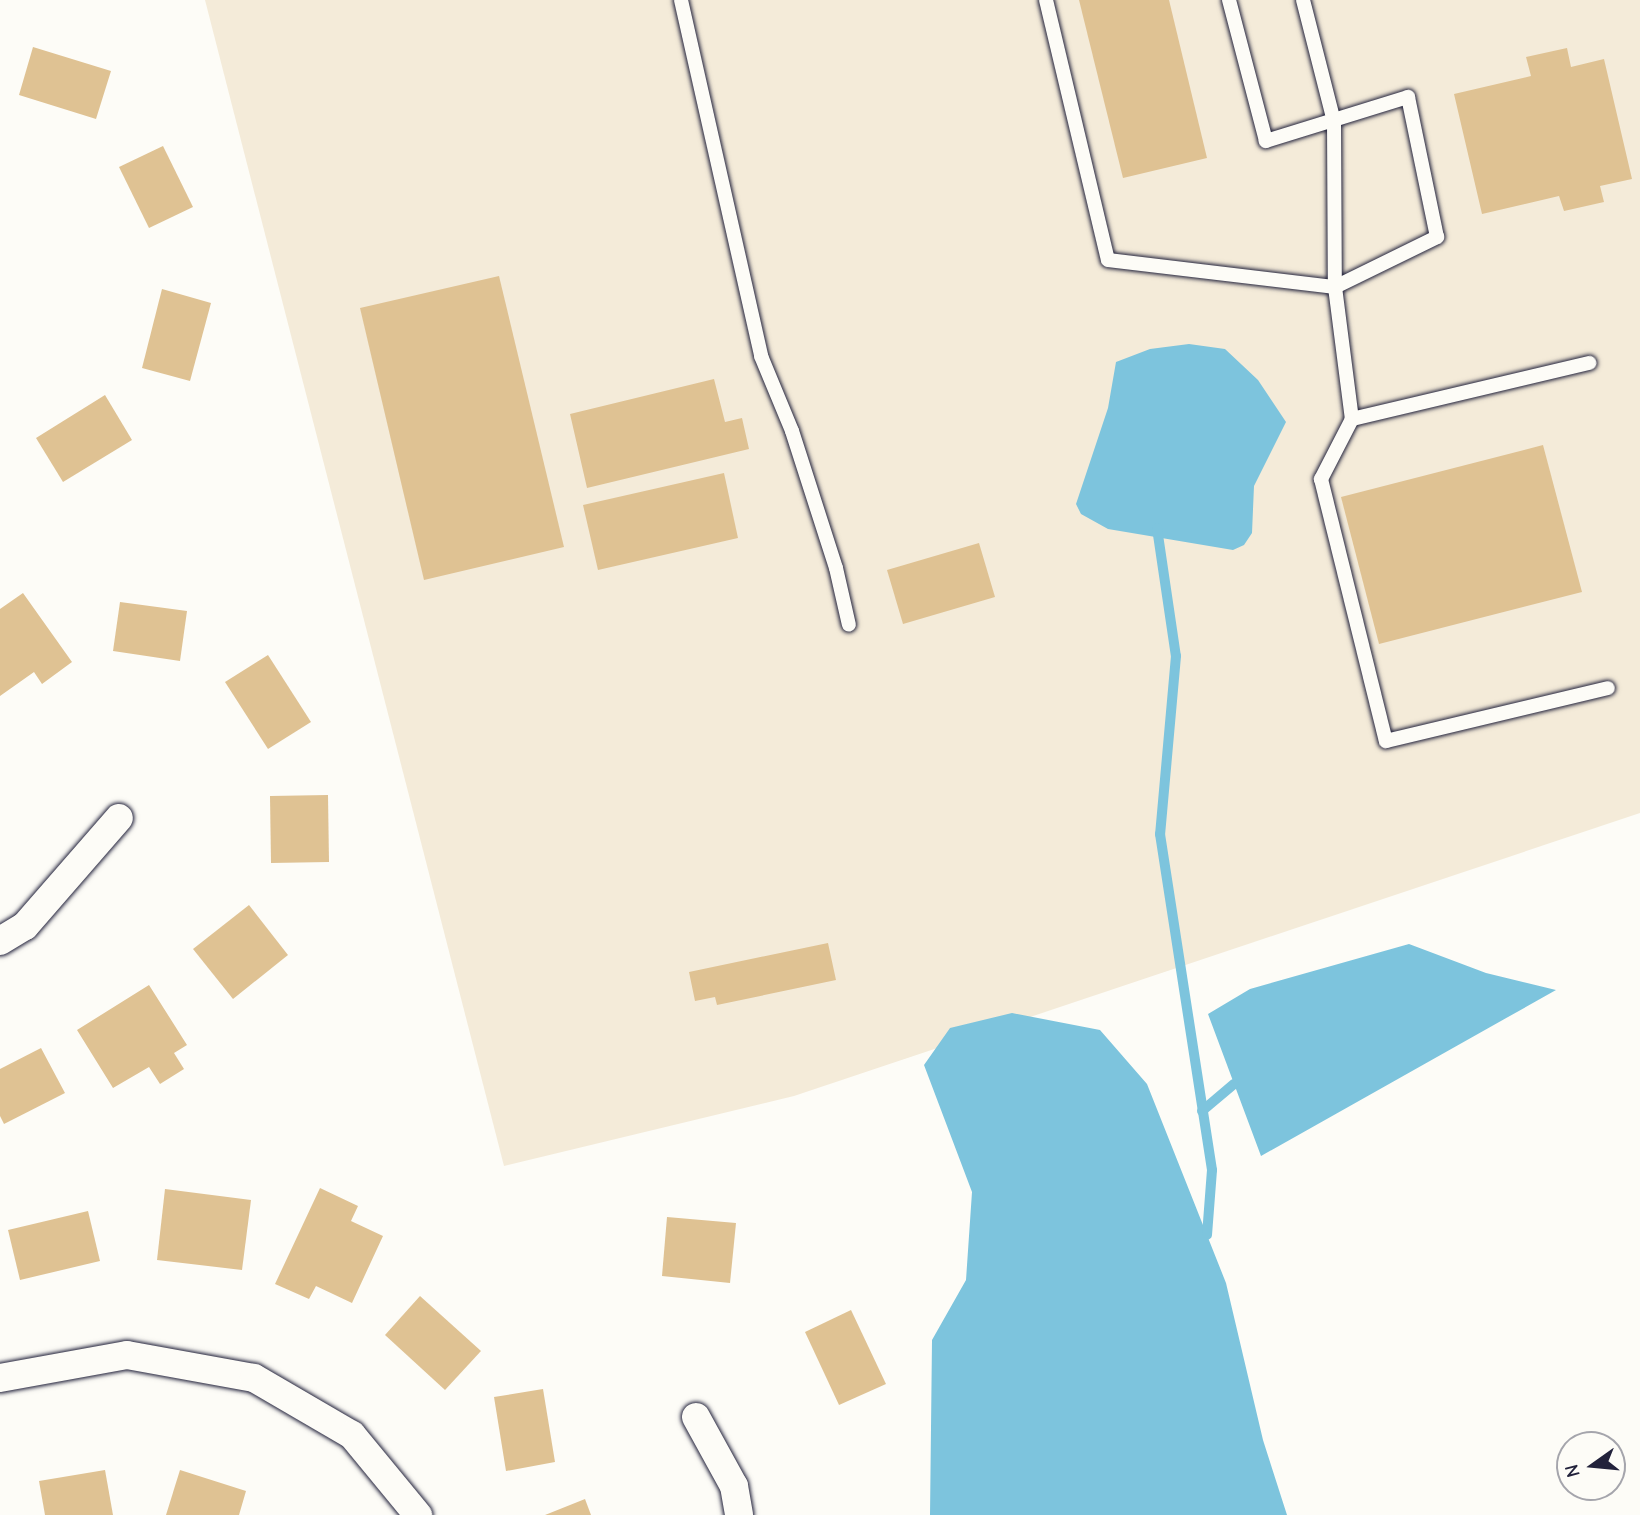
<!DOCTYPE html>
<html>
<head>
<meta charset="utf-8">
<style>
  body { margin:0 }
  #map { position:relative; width:1640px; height:1515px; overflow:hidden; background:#fdfcf7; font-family:"Comic Neue",sans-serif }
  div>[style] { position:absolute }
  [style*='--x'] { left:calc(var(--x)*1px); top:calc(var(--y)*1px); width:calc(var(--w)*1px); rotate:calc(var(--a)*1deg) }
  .built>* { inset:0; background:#f4ebd9 }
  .water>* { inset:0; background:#7dc4dd }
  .stream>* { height:10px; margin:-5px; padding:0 5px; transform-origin:5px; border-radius:5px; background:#7dc4dd }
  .building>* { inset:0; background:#dfc293 }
  .roads { filter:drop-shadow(0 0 2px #22223b) drop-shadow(0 0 2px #22223b) }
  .service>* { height:14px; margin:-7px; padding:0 7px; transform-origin:7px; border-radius:7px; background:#fdfcf7 }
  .minor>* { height:28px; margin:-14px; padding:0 14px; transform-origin:14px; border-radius:14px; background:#fdfcf7 }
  span { translate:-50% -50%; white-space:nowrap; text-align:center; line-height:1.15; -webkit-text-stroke:5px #fdfcf7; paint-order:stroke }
  .north { position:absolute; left:1556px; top:1431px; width:70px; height:70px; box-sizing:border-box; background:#fdfcf7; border:2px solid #a5a5ac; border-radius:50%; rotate:255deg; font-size:19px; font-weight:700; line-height:28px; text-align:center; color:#22223b }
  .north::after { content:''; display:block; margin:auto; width:24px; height:32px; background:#22223b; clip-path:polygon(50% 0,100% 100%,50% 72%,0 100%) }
</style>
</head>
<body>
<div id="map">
  <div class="built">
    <i style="clip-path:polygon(205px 0,1640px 0,1640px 813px,794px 1096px,504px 1166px)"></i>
  </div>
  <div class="water">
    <i style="clip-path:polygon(1189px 344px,1225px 349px,1258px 380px,1286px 422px,1254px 486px,1252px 533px,1244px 545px,1233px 550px,1108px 529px,1081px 514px,1076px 504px,1108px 408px,1116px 362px,1150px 349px)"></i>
    <i style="clip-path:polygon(1409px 944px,1486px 973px,1556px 990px,1261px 1156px,1208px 1014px,1250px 989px)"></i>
    <i style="clip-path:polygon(1012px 1013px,1100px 1030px,1147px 1084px,1226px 1283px,1263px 1440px,1287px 1515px,930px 1515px,932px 1340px,966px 1280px,972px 1192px,924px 1065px,950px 1028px)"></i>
  </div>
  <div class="stream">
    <i style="--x:1157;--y:528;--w:129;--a:81.6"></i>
    <i style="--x:1176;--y:656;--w:179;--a:95.1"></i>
    <i style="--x:1160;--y:834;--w:340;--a:81.2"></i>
    <i style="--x:1212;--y:1170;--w:65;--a:94.4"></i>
    <i style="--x:1202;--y:1111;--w:42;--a:-40.2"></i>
  </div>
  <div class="building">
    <i style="clip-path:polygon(1079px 0,1169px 0,1207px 158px,1123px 178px)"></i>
    <i style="clip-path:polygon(33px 47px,111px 71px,96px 119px,19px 95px)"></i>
    <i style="clip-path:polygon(1567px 48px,1571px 67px,1604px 59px,1632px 179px,1600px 186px,1604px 202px,1564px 211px,1559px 196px,1482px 214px,1454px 94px,1531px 76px,1526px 57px)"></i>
    <i style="clip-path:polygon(163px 146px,193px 207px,149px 228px,119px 167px)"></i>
    <i style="clip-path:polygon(499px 276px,564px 547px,424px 580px,360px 308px)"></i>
    <i style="clip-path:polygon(162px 289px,211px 303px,190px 381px,142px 368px)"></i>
    <i style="clip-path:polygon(714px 379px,725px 422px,742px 418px,749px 449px,587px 488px,570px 414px)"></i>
    <i style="clip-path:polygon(105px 395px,132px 440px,63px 482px,36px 438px)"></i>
    <i style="clip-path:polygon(1543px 445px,1582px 592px,1379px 644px,1341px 497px)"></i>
    <i style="clip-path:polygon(724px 473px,738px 538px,598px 570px,583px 505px)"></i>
    <i style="clip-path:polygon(979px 543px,995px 597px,903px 624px,887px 570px)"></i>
    <i style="clip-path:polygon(23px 593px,72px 662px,42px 684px,34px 672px,0 696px,0 609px)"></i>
    <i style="clip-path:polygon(120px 602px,187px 611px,180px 661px,113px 651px)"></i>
    <i style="clip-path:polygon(268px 655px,311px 722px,268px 749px,225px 682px)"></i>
    <i style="clip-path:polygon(328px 795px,329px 862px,271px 863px,270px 796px)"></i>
    <i style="clip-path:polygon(249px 905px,288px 955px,233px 999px,193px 949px)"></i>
    <i style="clip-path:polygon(828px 943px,836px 980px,717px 1005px,715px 997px,695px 1001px,689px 972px)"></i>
    <i style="clip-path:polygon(149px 985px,187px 1045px,174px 1053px,184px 1069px,160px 1084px,149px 1067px,113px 1088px,77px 1030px)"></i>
    <i style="clip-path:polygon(41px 1048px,65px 1093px,4px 1124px,0 1116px,0 1069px)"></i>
    <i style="clip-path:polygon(320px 1188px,358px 1206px,351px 1221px,383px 1236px,352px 1303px,316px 1286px,309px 1299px,275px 1284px)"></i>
    <i style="clip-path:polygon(165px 1189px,251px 1200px,242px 1270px,157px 1260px)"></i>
    <i style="clip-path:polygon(88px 1211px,100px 1261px,20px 1280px,8px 1230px)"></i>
    <i style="clip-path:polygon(667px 1217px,736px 1223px,730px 1283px,662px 1276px)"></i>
    <i style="clip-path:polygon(420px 1296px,481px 1351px,445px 1390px,385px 1335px)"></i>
    <i style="clip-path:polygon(851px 1310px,886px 1384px,839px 1405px,805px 1332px)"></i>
    <i style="clip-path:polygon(543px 1389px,555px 1462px,506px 1471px,494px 1397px)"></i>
    <i style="clip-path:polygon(105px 1470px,113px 1515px,45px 1515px,39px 1481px)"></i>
    <i style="clip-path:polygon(180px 1470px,246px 1491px,239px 1515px,166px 1515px)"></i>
    <i style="clip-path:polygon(585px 1499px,591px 1515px,545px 1515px)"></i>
  </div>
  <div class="roads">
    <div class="service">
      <i style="--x:681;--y:0;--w:365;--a:77.3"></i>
      <i style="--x:761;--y:356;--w:81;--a:67.5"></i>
      <i style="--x:792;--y:431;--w:144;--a:72.2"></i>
      <i style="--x:836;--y:568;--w:58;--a:77.2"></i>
      <i style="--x:1046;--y:0;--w:267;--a:76.6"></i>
      <i style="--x:1108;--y:260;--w:229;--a:6.8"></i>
      <i style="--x:1335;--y:287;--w:114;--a:-26.1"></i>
      <i style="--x:1437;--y:237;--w:143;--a:-101.7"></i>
      <i style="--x:1408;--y:97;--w:149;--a:162.8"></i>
      <i style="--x:1266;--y:141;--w:146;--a:-104.7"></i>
      <i style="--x:1303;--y:0;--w:126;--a:75.7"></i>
      <i style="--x:1334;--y:122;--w:165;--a:89.7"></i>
      <i style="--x:1335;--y:287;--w:133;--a:82.7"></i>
      <i style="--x:1352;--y:419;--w:68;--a:117.3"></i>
      <i style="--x:1321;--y:479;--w:270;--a:76.1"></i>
      <i style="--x:1386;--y:741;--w:228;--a:-13.4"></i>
      <i style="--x:1352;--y:419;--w:244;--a:-13.3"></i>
    </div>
    <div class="minor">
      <i style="--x:0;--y:941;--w:29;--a:-31"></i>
      <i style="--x:25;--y:926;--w:143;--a:-49"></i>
      <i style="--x:0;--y:1378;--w:129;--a:-10.3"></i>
      <i style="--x:127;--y:1355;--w:129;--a:10.3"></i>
      <i style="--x:254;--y:1378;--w:113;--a:30.2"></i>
      <i style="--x:352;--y:1435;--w:104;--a:50.5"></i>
      <i style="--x:696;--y:1417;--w:79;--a:61.2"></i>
      <i style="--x:734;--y:1486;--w:29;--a:80"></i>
    </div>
  </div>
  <div class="north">N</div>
</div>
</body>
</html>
